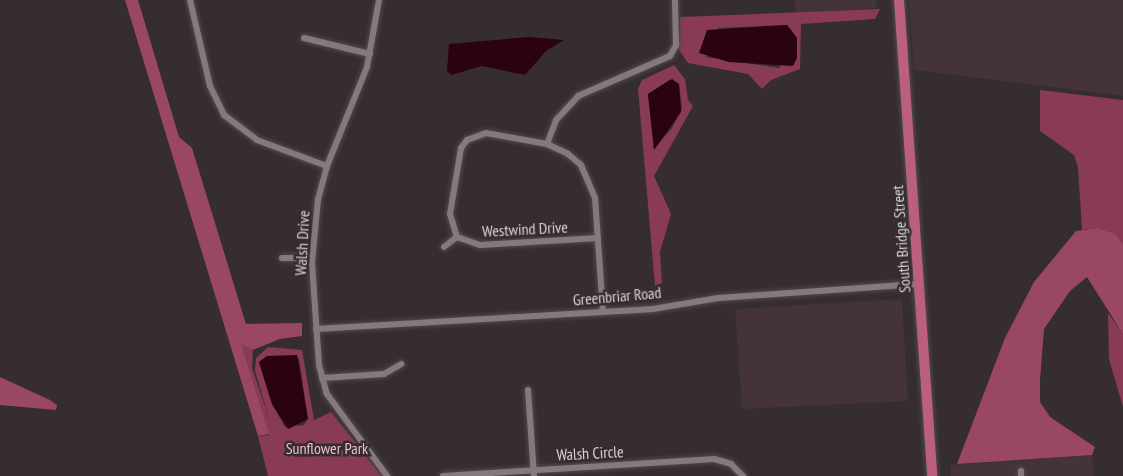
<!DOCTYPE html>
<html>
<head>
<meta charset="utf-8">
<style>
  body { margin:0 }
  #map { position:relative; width:1123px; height:476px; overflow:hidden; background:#362d2f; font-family:"PT Sans Narrow",sans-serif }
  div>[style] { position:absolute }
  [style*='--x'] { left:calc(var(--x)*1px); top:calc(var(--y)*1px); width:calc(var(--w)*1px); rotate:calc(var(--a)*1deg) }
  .built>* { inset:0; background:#443438 }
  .green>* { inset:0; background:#893b55 }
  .forest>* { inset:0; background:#9a4762 }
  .water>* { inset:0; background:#2a0212 }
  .roads { filter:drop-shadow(0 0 2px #524a4c) drop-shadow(0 0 2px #524a4c) }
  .minor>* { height:6px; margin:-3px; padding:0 3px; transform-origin:3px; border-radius:3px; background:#847a7c }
  .trunk>* { height:10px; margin:-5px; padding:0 5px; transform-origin:5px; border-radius:5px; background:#ba607e }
  span { translate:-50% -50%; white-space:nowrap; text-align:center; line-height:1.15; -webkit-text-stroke:5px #362d2f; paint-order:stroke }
  .street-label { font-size:16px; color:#d9d3d4 }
  .park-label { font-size:16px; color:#f0bfcc }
</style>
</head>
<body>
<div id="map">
  <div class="built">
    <i style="clip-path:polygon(795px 0,876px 0,877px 8px,796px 13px)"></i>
    <i style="clip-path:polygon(909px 0,1123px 0,1123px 96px,914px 70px)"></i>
    <i style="clip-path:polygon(902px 299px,908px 401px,742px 409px,735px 309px)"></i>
    <i style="clip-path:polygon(1092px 455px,1094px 476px,951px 476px,950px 465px)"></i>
  </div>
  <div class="green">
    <i style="clip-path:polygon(evenodd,880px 9px,875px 19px,801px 24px,800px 69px,771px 80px,762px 89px,748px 74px,688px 63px,679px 50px,680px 17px,880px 9px,787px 25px,797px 38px,779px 68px,706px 57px,718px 28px,787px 25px)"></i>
    <i style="clip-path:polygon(evenodd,674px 65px,685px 79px,688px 100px,693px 106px,654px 176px,671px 214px,660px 252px,662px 283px,655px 286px,638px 89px,642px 80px,674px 65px,669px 80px,679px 84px,682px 108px,672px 128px,654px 149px,648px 94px,669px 80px)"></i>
    <i style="clip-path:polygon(1040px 90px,1123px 100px,1123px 244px,1116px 234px,1098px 228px,1082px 230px,1078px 167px,1074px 155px,1040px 131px)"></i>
    <i style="clip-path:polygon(1108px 313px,1123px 334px,1123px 407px,1109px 359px)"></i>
    <i style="clip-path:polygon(evenodd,240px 343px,253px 350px,252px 368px,269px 418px,255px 371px,256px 358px,268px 347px,302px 350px,314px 420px,331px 412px,382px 476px,268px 476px,258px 436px,269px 435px,240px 343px,267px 356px,299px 358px,308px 419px,304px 425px,285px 427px,272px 404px,259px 362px,267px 356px)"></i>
  </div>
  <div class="forest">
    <i style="clip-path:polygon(125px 0,138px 0,179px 137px,192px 148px,246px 324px,302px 323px,302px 336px,280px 339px,253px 350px,241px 344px,269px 434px,258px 436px)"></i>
    <i style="clip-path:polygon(1098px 228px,1116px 234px,1123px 244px,1123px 334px,1087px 277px,1070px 291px,1044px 329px,1040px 380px,1040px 402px,1050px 417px,1095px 447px,1092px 455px,957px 464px,1005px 338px,1034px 282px,1076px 231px)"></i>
    <i style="clip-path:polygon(0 377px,50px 400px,57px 405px,56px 410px,0 405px)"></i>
  </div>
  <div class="water">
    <i style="clip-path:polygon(787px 25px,797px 38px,797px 58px,793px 66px,729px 62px,699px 53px,707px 30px)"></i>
    <i style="clip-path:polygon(529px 37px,564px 40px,546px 51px,525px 75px,482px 66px,451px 75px,447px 71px,449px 44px)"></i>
    <i style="clip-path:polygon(672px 79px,679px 84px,681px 112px,654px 150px,648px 94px)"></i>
    <i style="clip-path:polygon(297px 355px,308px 419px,288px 429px,272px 404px,259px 362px,267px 356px)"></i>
  </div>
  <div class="roads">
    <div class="minor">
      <i style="--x:190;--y:0;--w:88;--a:76.9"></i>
      <i style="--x:210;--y:86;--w:32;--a:64"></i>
      <i style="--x:224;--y:115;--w:41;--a:37.1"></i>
      <i style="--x:257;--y:140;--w:75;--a:20.4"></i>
      <i style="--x:379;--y:0;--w:68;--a:100.2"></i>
      <i style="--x:367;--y:67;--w:107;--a:112"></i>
      <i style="--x:327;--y:166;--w:34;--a:105"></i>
      <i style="--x:318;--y:199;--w:64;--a:95.4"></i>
      <i style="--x:312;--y:263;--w:102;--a:86.1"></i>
      <i style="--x:319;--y:365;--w:30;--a:75"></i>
      <i style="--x:327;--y:394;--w:102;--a:53.8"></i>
      <i style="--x:304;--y:38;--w:68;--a:13.6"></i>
      <i style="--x:547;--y:144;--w:26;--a:-69"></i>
      <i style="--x:556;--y:120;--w:33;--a:-47"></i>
      <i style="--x:578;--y:96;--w:100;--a:-23.5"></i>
      <i style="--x:670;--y:56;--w:13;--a:-61"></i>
      <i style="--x:676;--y:45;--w:45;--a:-91.3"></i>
      <i style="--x:598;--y:238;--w:118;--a:176.6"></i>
      <i style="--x:480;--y:245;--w:24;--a:-161"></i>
      <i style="--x:457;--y:237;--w:24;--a:-107"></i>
      <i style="--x:450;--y:214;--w:67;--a:-80.5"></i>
      <i style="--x:461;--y:148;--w:10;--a:-53"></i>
      <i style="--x:467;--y:140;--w:20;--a:-20"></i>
      <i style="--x:486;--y:133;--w:62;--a:10.2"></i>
      <i style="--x:547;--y:144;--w:23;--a:25"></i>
      <i style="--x:568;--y:154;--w:17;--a:40"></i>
      <i style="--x:581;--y:165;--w:36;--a:67"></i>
      <i style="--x:595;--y:198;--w:114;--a:86"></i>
      <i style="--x:444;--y:247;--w:16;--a:-38"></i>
      <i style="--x:282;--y:258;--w:30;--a:0"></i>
      <i style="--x:316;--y:329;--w:338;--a:-3.4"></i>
      <i style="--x:653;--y:309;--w:66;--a:-9.6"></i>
      <i style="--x:718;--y:298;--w:201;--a:-4"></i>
      <i style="--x:322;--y:378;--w:62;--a:-3.7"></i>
      <i style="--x:384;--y:374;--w:20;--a:-30"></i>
      <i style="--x:528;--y:390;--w:86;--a:86"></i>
      <i style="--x:1021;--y:471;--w:5;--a:90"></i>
      <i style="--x:443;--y:476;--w:272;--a:-3.6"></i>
      <i style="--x:714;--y:459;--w:18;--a:16"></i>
      <i style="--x:731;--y:464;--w:17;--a:45"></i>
    </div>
    <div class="trunk">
      <i style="--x:899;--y:0;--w:477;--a:86"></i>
    </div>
  </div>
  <div class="street-label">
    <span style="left:525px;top:229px;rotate:-3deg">Westwind Drive</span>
    <span style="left:901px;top:239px;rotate:-94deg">South Bridge Street</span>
    <span style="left:302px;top:243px;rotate:-87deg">Walsh Drive</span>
    <span style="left:617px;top:296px;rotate:-5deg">Greenbriar Road</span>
    <span style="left:590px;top:453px;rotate:-3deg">Walsh Circle</span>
  </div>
  <div class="park-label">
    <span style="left:327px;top:448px">Sunflower Park</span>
  </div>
</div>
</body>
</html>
